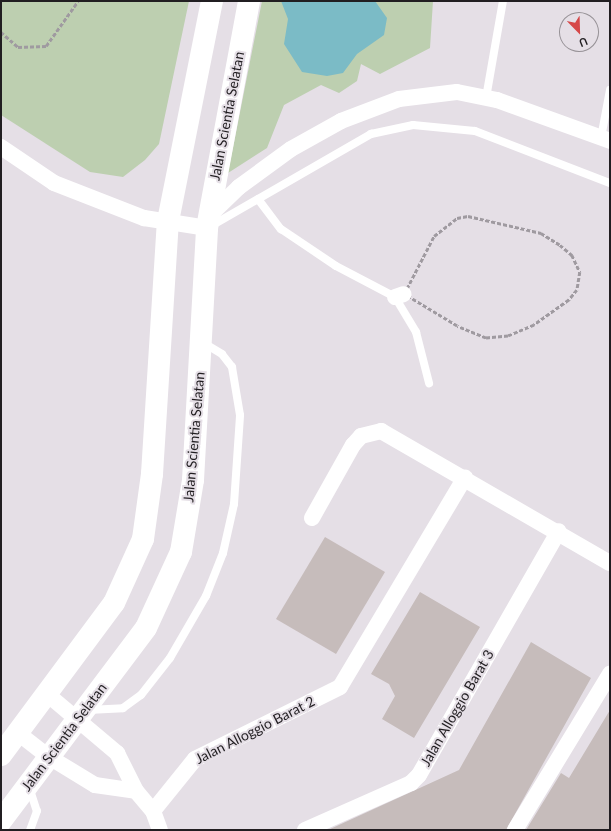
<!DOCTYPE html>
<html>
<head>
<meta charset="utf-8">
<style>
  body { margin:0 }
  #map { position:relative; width:611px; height:831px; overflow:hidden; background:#e5dfe6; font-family:Lato,sans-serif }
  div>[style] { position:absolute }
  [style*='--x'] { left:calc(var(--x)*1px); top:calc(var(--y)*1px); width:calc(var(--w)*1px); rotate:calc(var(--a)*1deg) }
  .green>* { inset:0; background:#bdcfb0 }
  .water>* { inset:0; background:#7bbbc6 }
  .building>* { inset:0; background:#c6bcbb }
  .path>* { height:2.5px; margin-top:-1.25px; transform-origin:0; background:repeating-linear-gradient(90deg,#9f9aa0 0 4px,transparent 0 6px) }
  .lane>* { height:8px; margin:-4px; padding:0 4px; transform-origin:4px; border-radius:4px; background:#fff }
  .street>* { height:16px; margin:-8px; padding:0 8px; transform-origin:8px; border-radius:8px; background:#fff }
  .secondary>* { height:22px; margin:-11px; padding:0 11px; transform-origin:11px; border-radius:11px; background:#fff }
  span { translate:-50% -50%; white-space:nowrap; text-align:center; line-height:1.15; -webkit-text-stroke:4px #e5dfe6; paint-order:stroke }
  .street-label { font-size:14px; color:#211e21 }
  .frame { position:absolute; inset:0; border:2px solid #211e21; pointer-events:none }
  .north { position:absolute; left:559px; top:12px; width:40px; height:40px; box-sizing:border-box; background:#e5dfe6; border:1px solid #979297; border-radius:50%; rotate:157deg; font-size:11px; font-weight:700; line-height:16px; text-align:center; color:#211e21 }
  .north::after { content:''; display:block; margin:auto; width:14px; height:18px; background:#d64748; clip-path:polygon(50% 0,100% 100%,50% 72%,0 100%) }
</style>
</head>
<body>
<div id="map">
  <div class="green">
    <i style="clip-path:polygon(1px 1px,189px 1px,159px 144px,145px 160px,123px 177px,90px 172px,1px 115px)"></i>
    <i style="clip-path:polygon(262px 1px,433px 1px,430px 48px,380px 74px,361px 64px,357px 81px,339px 93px,321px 85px,284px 105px,267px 148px,228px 173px)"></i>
  </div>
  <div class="water">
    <i style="clip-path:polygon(281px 1px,375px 1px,387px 18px,384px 35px,357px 54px,343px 73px,327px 76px,302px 72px,284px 44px,288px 19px)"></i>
  </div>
  <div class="building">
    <i style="clip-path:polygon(325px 537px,385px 572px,336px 654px,276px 619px)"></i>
    <i style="clip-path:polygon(420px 592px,480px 627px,414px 738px,382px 719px,395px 696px,389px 684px,371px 674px)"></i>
    <i style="clip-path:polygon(531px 642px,591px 678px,506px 830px,328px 830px,459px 770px)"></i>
    <i style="clip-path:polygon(610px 710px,610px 830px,526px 830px,561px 773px,569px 778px)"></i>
  </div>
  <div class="path">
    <i style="--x:1;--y:32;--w:23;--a:41"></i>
    <i style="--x:18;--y:47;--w:28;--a:-2"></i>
    <i style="--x:46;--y:46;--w:55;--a:-54.6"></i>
    <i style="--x:468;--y:216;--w:75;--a:13.1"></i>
    <i style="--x:541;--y:233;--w:22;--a:32"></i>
    <i style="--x:560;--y:245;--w:16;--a:40"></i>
    <i style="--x:572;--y:255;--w:19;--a:65"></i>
    <i style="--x:580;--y:272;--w:18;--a:99"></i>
    <i style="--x:577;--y:290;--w:13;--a:129"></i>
    <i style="--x:569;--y:300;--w:43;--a:144.5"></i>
    <i style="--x:534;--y:325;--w:28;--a:157"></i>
    <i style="--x:508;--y:336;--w:22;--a:175"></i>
    <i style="--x:486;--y:338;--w:31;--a:-158"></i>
    <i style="--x:457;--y:326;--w:62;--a:-148.9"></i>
    <i style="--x:404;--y:294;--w:65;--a:-62.7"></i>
    <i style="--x:434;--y:236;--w:29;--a:-38"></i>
    <i style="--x:457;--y:218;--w:11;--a:-10"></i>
  </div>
  <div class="lane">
    <i style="--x:486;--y:98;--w:98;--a:-80.1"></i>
    <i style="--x:601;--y:138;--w:49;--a:-79.4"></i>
    <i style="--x:258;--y:199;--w:38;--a:53"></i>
    <i style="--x:281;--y:229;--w:66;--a:33.9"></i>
    <i style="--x:336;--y:266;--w:67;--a:27.7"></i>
    <i style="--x:395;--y:297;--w:41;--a:59"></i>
    <i style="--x:416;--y:332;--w:53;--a:75.7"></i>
    <i style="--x:211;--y:226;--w:185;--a:-29.9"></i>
    <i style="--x:371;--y:134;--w:43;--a:-12.1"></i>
    <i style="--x:413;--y:125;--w:62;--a:5.5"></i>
    <i style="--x:475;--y:131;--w:145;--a:21.1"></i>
    <i style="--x:88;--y:710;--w:35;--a:-3"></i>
    <i style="--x:123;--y:708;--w:22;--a:-36"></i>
    <i style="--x:141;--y:695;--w:47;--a:-51.9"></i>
    <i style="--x:170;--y:658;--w:72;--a:-59.9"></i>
    <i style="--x:206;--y:596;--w:46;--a:-68.4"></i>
    <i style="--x:223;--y:553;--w:50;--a:-77.3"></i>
    <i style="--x:234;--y:504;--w:89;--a:-86.1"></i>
    <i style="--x:240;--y:415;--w:49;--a:-99.5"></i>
    <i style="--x:232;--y:367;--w:16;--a:-128"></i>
    <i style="--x:222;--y:354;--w:23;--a:-149"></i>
    <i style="--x:29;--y:787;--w:25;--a:72"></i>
    <i style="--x:37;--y:811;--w:20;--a:110"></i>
  </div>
  <div class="street">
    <i style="--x:1;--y:147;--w:64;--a:34.2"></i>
    <i style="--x:54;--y:183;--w:97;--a:21.3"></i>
    <i style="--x:144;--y:218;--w:64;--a:9"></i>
    <i style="--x:210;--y:215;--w:40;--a:-44"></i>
    <i style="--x:239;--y:187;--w:64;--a:-36.2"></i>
    <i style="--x:291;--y:149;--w:57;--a:-29.2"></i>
    <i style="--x:341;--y:121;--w:62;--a:-20.8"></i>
    <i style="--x:399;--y:99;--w:58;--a:-6.9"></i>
    <i style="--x:457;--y:92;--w:41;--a:11.3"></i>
    <i style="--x:497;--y:100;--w:120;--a:19.9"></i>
    <i style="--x:395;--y:297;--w:9;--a:-18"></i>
    <i style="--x:312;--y:518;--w:84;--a:-60.7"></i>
    <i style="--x:353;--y:445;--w:12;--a:-48"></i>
    <i style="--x:361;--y:436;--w:21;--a:-14"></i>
    <i style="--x:381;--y:431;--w:264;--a:30"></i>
    <i style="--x:47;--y:694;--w:92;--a:40.1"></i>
    <i style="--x:117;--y:753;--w:42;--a:63.4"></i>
    <i style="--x:136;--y:791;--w:26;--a:50"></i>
    <i style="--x:153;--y:811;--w:20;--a:70"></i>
    <i style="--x:18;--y:733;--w:39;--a:38"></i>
    <i style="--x:49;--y:757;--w:54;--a:31.3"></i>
    <i style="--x:95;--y:785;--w:41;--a:8.3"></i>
    <i style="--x:153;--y:811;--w:67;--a:-51.1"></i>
    <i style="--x:195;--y:759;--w:162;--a:-26.4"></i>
    <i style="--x:340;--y:687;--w:244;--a:-59.2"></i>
    <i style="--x:305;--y:830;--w:116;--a:-23.9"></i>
    <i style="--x:411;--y:783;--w:11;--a:-45"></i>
    <i style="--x:419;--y:775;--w:281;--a:-60.2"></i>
    <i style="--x:515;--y:830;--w:183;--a:-58.7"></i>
  </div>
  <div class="secondary">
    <i style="--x:1;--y:755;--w:189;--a:-53.4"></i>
    <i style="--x:114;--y:603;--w:70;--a:-65.6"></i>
    <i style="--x:143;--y:539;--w:66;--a:-82.1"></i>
    <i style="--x:152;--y:474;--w:254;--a:-86.4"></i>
    <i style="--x:168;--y:221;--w:224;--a:-78.7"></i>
    <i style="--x:1;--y:821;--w:241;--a:-53.1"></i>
    <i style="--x:146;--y:628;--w:84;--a:-65.3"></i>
    <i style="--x:181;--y:552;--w:73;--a:-80.5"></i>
    <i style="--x:193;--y:480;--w:252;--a:-86.8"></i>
    <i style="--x:207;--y:228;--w:231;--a:-79.5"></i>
  </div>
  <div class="street-label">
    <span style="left:227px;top:116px;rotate:-79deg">Jalan Scientia Selatan</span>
    <span style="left:194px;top:437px;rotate:-85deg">Jalan Scientia Selatan</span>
    <span style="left:457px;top:708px;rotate:-60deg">Jalan Alloggio Barat 3</span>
    <span style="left:255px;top:730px;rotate:-27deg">Jalan Alloggio Barat 2</span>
    <span style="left:64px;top:737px;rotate:-53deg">Jalan Scientia Selatan</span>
  </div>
  <div class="frame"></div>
  <div class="north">U</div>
</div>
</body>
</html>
